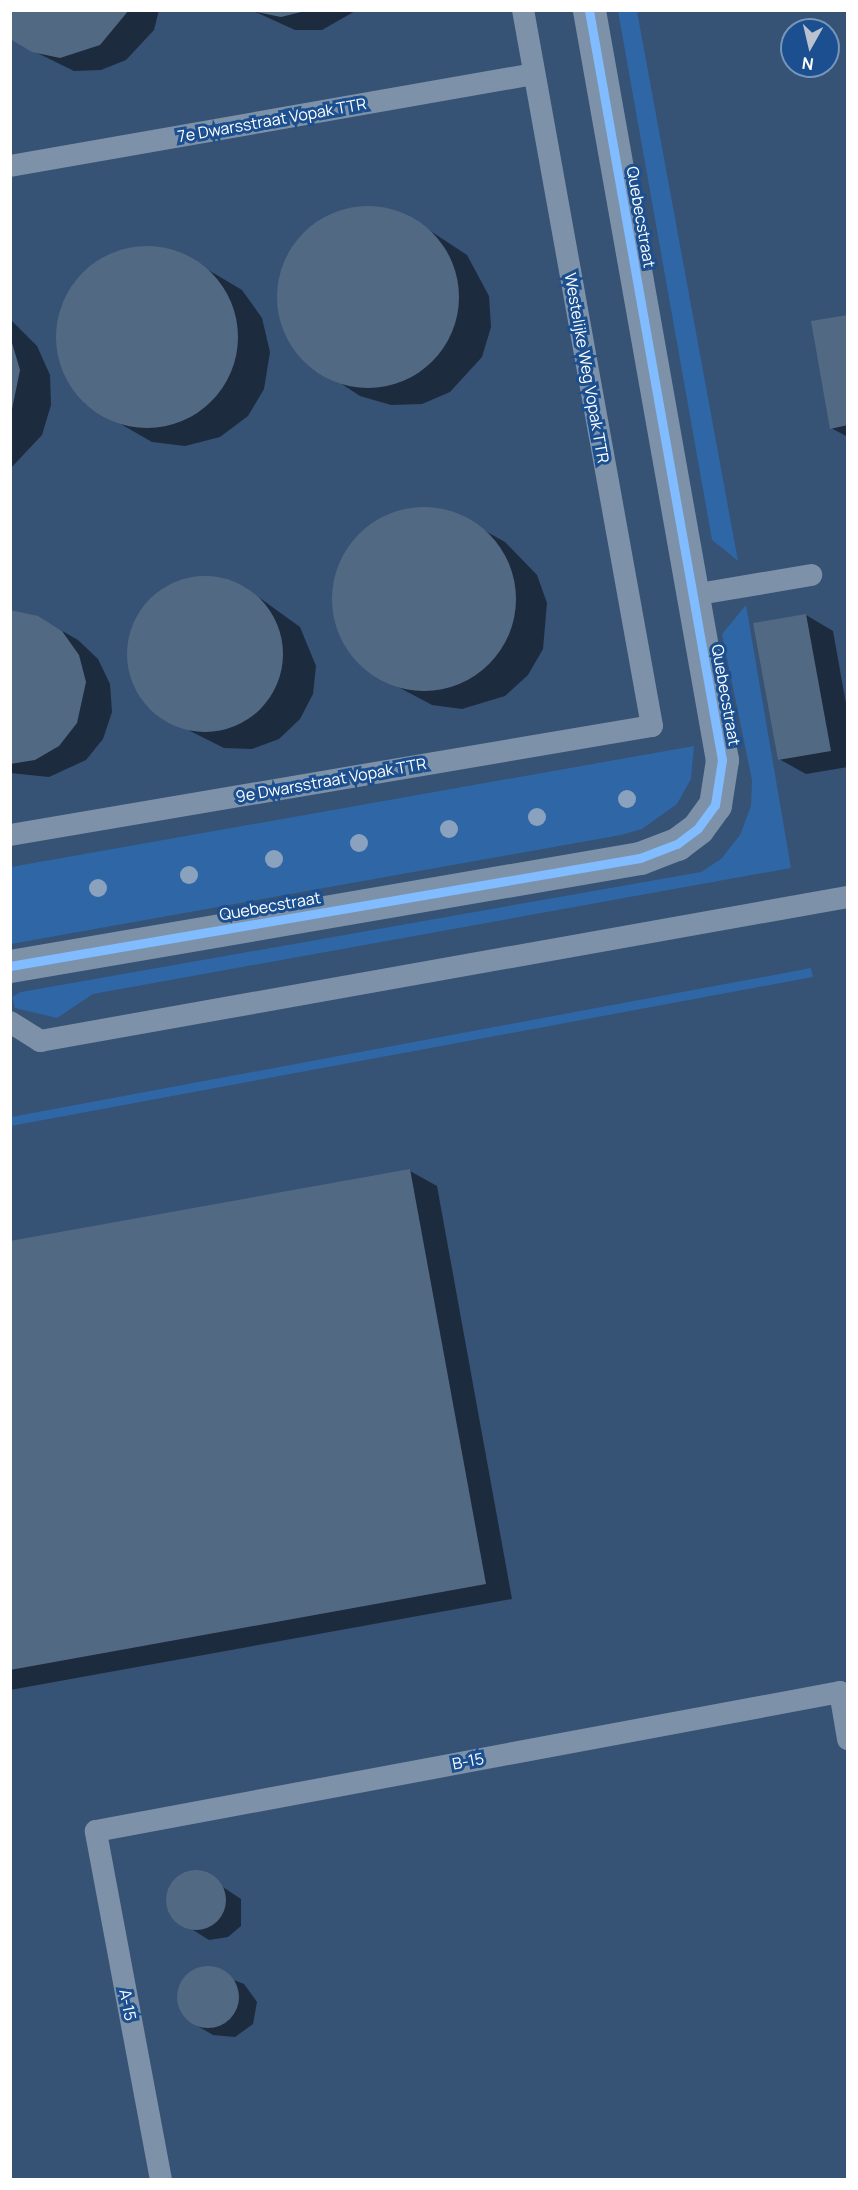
<!DOCTYPE html>
<html>
<head>
<meta charset="utf-8">
<style>
  body { margin:0 }
  #map { position:relative; width:858px; height:2190px; overflow:hidden; background:#365274; font-family:Manrope,sans-serif }
  div>[style] { position:absolute }
  [style*='--x'] { left:calc(var(--x)*1px); top:calc(var(--y)*1px); width:calc(var(--w)*1px); rotate:calc(var(--a)*1deg) }
  .green>* { inset:0; background:#2f66a5 }
  .shadow>* { inset:0; background:#0007 }
  .building>* { inset:0; background:#526984 }
  .round { border-radius:50% }
  .service>* { height:22px; margin:-11px; padding:0 11px; transform-origin:11px; border-radius:11px; background:#7d92a8 }
  .minor>* { height:33px; margin:-16.5px; padding:0 16.5px; transform-origin:16.5px; border-radius:16.5px; background:#7d92a8 }
  .cycleway>* { height:9px; margin:-4.5px; padding:0 4.5px; transform-origin:4.5px; border-radius:4.5px; background:#80bcff }
  .trees>* { width:18px; height:18px; margin:-9px; border-radius:50%; background:#8aa2be }
  span { translate:-50% -50%; white-space:nowrap; text-align:center; line-height:1.15; -webkit-text-stroke:6px #1b4f8f; paint-order:stroke }
  .street-label { font-size:16px; color:#fff }
  .frame { position:absolute; inset:0; border:12px solid #fff; pointer-events:none }
  .north { position:absolute; left:780px; top:18px; width:60px; height:60px; box-sizing:border-box; background:#1b4f8f; border:2px solid #7695bc; border-radius:50%; rotate:188deg; font-size:16px; font-weight:700; line-height:24px; text-align:center; color:#fff }
  .north::after { content:''; display:block; margin:auto; width:21px; height:27px; background:#b9c2ce; clip-path:polygon(50% 0,100% 100%,50% 72%,0 100%) }
</style>
</head>
<body>
<div id="map">
  <div class="green">
    <i style="clip-path:polygon(618px 11px,637px 11px,738px 561px,712px 540px)"></i>
    <i style="clip-path:polygon(746px 605px,791px 868px,93px 994px,57px 1018px,15px 1008px,12px 997px,21px 992px,701px 872px,721px 859px,740px 835px,751px 806px,752px 780px,722px 634px)"></i>
    <i style="clip-path:polygon(694px 746px,691px 779px,677px 804px,642px 829px,621px 835px,11px 944px,11px 867px)"></i>
    <i style="clip-path:polygon(811px 968px,813px 977px,11px 1126px,11px 1117px)"></i>
  </div>
  <div class="shadow">
    <i style="clip-path:polygon(10px 10px,159px 10px,154px 30px,126px 60px,101px 70px,74px 71px,21px 45px)"></i>
    <i style="clip-path:polygon(251px 10px,357px 10px,322px 30px,295px 30px)"></i>
    <i style="clip-path:polygon(379px 208px,409px 217px,467px 255px,489px 296px,491px 327px,482px 357px,450px 392px,422px 404px,391px 405px,360px 396px,302px 358px,285px 332px,278px 286px,287px 256px,306px 231px,348px 209px)"></i>
    <i style="clip-path:polygon(144px 247px,176px 251px,210px 271px,242px 290px,262px 318px,270px 352px,264px 389px,248px 416px,220px 437px,185px 446px,152px 442px,86px 404px,66px 378px,57px 341px,61px 307px,79px 278px,110px 255px)"></i>
    <i style="clip-path:polygon(848px 316px,848px 437px,831px 428px)"></i>
    <i style="clip-path:polygon(10px 319px,37px 346px,50px 375px,51px 405px,42px 435px,10px 469px)"></i>
    <i style="clip-path:polygon(412px 510px,443px 511px,471px 523px,505px 542px,537px 575px,547px 603px,543px 649px,528px 675px,505px 696px,462px 709px,432px 705px,370px 672px,349px 650px,334px 607px,336px 577px,359px 537px,383px 519px)"></i>
    <i style="clip-path:polygon(191px 578px,219px 578px,246px 588px,300px 627px,316px 666px,313px 694px,300px 719px,279px 739px,252px 749px,224px 748px,164px 718px,143px 699px,131px 674px,129px 646px,136px 619px,165px 588px)"></i>
    <i style="clip-path:polygon(10px 613px,50px 624px,78px 640px,98px 659px,110px 684px,112px 712px,103px 739px,86px 760px,49px 777px,10px 773px)"></i>
    <i style="clip-path:polygon(806px 615px,833px 631px,848px 715px,848px 767px,806px 774px,779px 759px)"></i>
    <i style="clip-path:polygon(410px 1171px,437px 1186px,512px 1599px,10px 1690px,10px 1243px)"></i>
    <i style="clip-path:polygon(200px 1872px,241px 1899px,241px 1926px,228px 1937px,209px 1940px,174px 1918px,168px 1896px,179px 1877px)"></i>
    <i style="clip-path:polygon(202px 1968px,244px 1984px,257px 2002px,253px 2024px,235px 2037px,213px 2035px,194px 2024px,179px 2004px,183px 1981px)"></i>
  </div>
  <div class="building">
    <i style="clip-path:polygon(10px 10px,129px 10px,100px 45px,60px 58px,32px 52px,10px 39px)"></i>
    <i style="clip-path:polygon(309px 10px,281px 17px,251px 11px,251px 10px)"></i>
    <i class="round" style="left:277px;top:206px;width:182px;height:182px"></i>
    <i class="round" style="left:56px;top:246px;width:182px;height:182px"></i>
    <i style="clip-path:polygon(848px 315px,848px 425px,830px 429px,811px 321px)"></i>
    <i style="clip-path:polygon(10px 336px,20px 370px,11px 414px,10px 414px)"></i>
    <i class="round" style="left:332px;top:507px;width:184px;height:184px"></i>
    <i class="round" style="left:127px;top:576px;width:156px;height:156px"></i>
    <i style="clip-path:polygon(10px 610px,38px 616px,62px 631px,79px 655px,86px 682px,77px 723px,59px 746px,35px 760px,10px 764px)"></i>
    <i style="clip-path:polygon(806px 614px,831px 751px,778px 760px,753px 623px)"></i>
    <i style="clip-path:polygon(410px 1169px,486px 1584px,10px 1670px,10px 1241px)"></i>
    <i class="round" style="left:166px;top:1870px;width:60px;height:60px"></i>
    <i class="round" style="left:177px;top:1966px;width:62px;height:62px"></i>
  </div>
  <div class="service">
    <i style="--x:10;--y:166;--w:532;--a:-9.96"></i>
    <i style="--x:693;--y:595;--w:120;--a:-9.6"></i>
    <i style="--x:10;--y:835;--w:651;--a:-9.64"></i>
    <i style="--x:652;--y:726;--w:728;--a:-100.21"></i>
    <i style="--x:10;--y:1022;--w:36;--a:32"></i>
    <i style="--x:40;--y:1041;--w:821;--a:-10.11"></i>
    <i style="--x:161;--y:2180;--w:355;--a:-100.6"></i>
    <i style="--x:96;--y:1831;--w:757;--a:-10.58"></i>
    <i style="--x:840;--y:1692;--w:48;--a:80.3"></i>
  </div>
  <div class="minor">
    <i style="--x:10;--y:966;--w:639;--a:-9.73"></i>
    <i style="--x:640;--y:858;--w:40;--a:-21"></i>
    <i style="--x:677;--y:844;--w:26;--a:-37"></i>
    <i style="--x:698;--y:828;--w:29;--a:-54"></i>
    <i style="--x:715;--y:805;--w:46;--a:-81.2"></i>
    <i style="--x:722;--y:760;--w:762;--a:-100.06"></i>
  </div>
  <div class="cycleway">
    <i style="--x:10;--y:966;--w:639;--a:-9.73"></i>
    <i style="--x:640;--y:858;--w:40;--a:-21"></i>
    <i style="--x:677;--y:844;--w:26;--a:-37"></i>
    <i style="--x:698;--y:828;--w:29;--a:-54"></i>
    <i style="--x:715;--y:805;--w:46;--a:-81.2"></i>
    <i style="--x:722;--y:760;--w:762;--a:-100.06"></i>
  </div>
  <div class="trees">
    <i style="left:627px;top:799px"></i>
    <i style="left:537px;top:817px"></i>
    <i style="left:449px;top:829px"></i>
    <i style="left:359px;top:843px"></i>
    <i style="left:274px;top:859px"></i>
    <i style="left:189px;top:875px"></i>
    <i style="left:98px;top:888px"></i>
  </div>
  <div class="street-label">
    <span style="left:272px;top:120px;rotate:-10deg">7e Dwarsstraat Vopak TTR</span>
    <span style="left:641px;top:217px;rotate:80deg">Quebecstraat</span>
    <span style="left:587px;top:368px;rotate:80deg">Westelijke Weg Vopak TTR</span>
    <span style="left:726px;top:695px;rotate:80deg">Quebecstraat</span>
    <span style="left:331px;top:780px;rotate:-10deg">9e Dwarsstraat Vopak TTR</span>
    <span style="left:270px;top:906px;rotate:-10deg">Quebecstraat</span>
    <span style="left:468px;top:1761px;rotate:-11deg">B-15</span>
    <span style="left:128px;top:2005px;rotate:79deg">A-15</span>
  </div>
  <div class="frame"></div>
  <div class="north">N</div>
</div>
</body>
</html>
